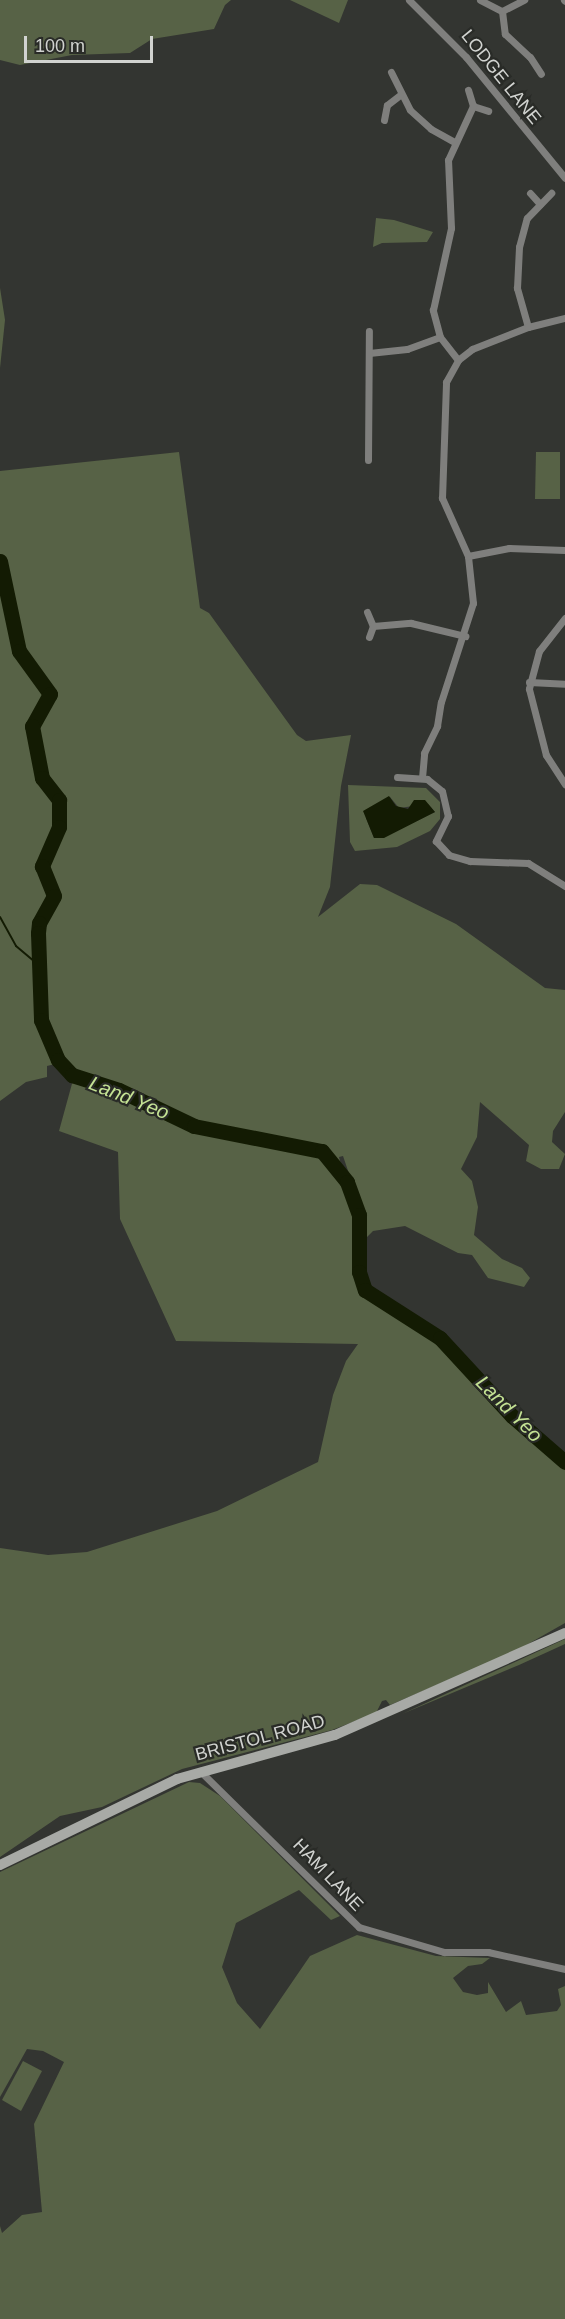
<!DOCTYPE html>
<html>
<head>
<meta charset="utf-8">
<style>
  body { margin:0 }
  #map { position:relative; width:565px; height:2319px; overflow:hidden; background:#333531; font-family:Arial,sans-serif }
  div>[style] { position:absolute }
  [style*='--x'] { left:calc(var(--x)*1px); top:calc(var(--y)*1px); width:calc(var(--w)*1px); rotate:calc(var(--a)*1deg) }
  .green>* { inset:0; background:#576246 }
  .water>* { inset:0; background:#131b03 }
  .stream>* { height:2px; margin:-1px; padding:0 1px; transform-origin:1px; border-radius:1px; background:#131b03 }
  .river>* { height:15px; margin:-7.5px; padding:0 7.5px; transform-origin:7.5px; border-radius:7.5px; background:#131b03 }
  .street>* { height:7px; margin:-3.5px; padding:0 3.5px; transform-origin:3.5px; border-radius:3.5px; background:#7f7f7d }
  .secondary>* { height:10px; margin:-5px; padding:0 5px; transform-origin:5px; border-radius:5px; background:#a8aaa6 }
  span { translate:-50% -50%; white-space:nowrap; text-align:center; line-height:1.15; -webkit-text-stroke:4.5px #292b27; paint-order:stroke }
  .street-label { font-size:18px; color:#d1d3d0 }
  .water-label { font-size:20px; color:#c4e294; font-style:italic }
  .scale { position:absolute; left:24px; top:36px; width:129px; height:27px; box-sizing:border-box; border:3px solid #d1d3d0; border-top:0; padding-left:8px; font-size:18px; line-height:21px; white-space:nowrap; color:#d1d3d0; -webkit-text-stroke:4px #292b27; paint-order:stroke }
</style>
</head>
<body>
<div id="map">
  <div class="green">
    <i style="clip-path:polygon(0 0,231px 0,225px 5px,214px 29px,152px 39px,130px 53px,72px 55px,20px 65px,0 60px)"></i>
    <i style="clip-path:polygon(290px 0,348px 0,339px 23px)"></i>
    <i style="clip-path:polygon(376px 218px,394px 220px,433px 232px,427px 242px,382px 243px,373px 247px)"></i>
    <i style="clip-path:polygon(0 288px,5px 320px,0 368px)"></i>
    <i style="clip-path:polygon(179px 452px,200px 608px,209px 613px,297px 735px,306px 741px,351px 735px,341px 786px,330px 887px,318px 917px,360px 884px,377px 885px,456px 924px,545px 988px,565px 990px,565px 1112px,553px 1131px,552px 1142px,565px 1154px,559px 1169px,541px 1169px,526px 1161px,529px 1145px,480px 1102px,477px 1137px,461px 1169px,472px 1181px,478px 1207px,474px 1235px,502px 1259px,522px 1268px,530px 1278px,524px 1287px,488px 1278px,472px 1255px,458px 1253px,405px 1226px,373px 1231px,363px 1241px,363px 1215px,343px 1156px,339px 1157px,360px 1239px,357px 1270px,362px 1287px,390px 1311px,428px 1331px,444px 1345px,507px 1414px,565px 1462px,565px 1623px,514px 1652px,390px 1705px,386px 1700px,382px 1701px,376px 1713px,332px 1730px,182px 1769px,102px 1807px,60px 1816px,0 1857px,0 1548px,48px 1555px,87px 1552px,217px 1511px,318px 1462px,333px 1395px,346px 1361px,358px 1344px,176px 1341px,120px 1219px,118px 1152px,59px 1131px,73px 1080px,55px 1064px,47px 1066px,47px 1077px,26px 1082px,0 1101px,0 471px)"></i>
    <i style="clip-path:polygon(536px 452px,560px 452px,560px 499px,535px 499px)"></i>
    <i style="clip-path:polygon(evenodd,348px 785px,426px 788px,440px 802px,440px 819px,430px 831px,397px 847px,355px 851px,350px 842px,348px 785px,390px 797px,399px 808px,428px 804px,435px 812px,382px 838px,374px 838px,366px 818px,390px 797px)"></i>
    <i style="clip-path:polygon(565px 1639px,565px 1644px,519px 1665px,402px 1714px)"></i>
    <i style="clip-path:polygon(189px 1782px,200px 1783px,220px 1796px,340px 1916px,331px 1920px,299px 1890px,236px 1923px,222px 1967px,237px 2003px,260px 2029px,310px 1956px,357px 1935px,436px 1956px,490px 1958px,482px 1964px,468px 1966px,453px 1978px,463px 1992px,477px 1995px,488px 1993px,488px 1982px,506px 2012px,521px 2001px,526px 2015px,557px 2011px,561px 2005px,558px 1989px,565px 1986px,565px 2319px,0 2319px,0 2226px,2px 2233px,22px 2215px,42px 2212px,34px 2124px,64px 2062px,43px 2051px,27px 2049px,0 2097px,0 1872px)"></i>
    <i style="clip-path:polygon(23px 2061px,42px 2071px,21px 2111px,2px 2100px)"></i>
  </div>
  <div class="water">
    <i style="clip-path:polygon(389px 796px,396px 806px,408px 809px,414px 800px,425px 800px,435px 812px,384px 838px,374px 838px,363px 811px)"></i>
  </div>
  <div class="stream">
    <i style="--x:0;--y:917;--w:33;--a:61"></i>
    <i style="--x:16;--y:946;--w:31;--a:40"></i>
  </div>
  <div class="river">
    <i style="--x:0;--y:561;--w:92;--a:78.1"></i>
    <i style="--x:19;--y:651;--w:53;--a:54.2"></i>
    <i style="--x:50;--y:694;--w:37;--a:119"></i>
    <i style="--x:32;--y:726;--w:53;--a:79.1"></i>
    <i style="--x:42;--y:778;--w:28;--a:52"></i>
    <i style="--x:59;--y:800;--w:27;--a:90"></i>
    <i style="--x:59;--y:827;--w:43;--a:113.6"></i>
    <i style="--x:42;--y:866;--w:32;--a:68"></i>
    <i style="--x:54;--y:896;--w:31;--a:119"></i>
    <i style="--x:39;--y:923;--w:10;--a:96"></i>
    <i style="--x:38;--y:933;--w:87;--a:88"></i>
    <i style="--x:41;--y:1020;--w:43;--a:67"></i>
    <i style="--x:58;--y:1060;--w:21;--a:47"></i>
    <i style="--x:72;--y:1075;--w:49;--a:17.7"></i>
    <i style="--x:119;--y:1090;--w:83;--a:25.6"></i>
    <i style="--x:194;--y:1126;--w:130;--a:11.1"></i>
    <i style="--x:322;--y:1151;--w:40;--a:51"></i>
    <i style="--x:347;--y:1182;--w:35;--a:70"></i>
    <i style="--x:359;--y:1215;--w:57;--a:90"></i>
    <i style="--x:359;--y:1272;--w:19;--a:72"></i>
    <i style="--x:365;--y:1290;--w:89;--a:32.6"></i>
    <i style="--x:440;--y:1338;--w:106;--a:47.3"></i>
    <i style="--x:512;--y:1416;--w:70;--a:41"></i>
  </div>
  <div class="street">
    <i style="--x:409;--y:0;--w:81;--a:45"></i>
    <i style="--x:466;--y:57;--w:156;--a:50.7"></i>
    <i style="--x:480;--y:0;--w:25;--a:27"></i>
    <i style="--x:564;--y:0;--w:1;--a:45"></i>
    <i style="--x:502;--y:11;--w:23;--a:83"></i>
    <i style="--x:505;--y:34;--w:34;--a:43"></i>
    <i style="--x:530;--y:57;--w:20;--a:57"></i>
    <i style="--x:502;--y:11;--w:25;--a:-27"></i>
    <i style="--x:391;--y:72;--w:42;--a:63.4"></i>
    <i style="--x:410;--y:110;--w:28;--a:42"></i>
    <i style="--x:431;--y:129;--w:26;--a:29"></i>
    <i style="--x:473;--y:106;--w:16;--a:18"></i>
    <i style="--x:384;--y:120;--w:15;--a:-79"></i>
    <i style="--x:387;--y:105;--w:16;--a:-38"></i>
    <i style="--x:530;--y:193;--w:15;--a:48"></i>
    <i style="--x:528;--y:327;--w:41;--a:-105.8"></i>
    <i style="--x:517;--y:288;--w:41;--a:-87.2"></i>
    <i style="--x:519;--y:247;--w:30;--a:-75"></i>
    <i style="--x:527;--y:218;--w:35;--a:-46"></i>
    <i style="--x:369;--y:353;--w:38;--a:-6"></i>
    <i style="--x:407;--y:349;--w:35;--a:-20"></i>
    <i style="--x:458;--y:360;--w:29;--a:-128"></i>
    <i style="--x:440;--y:337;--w:28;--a:-105"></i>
    <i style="--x:433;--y:310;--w:84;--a:-77.6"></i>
    <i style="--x:451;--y:228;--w:68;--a:-92.5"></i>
    <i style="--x:448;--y:160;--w:60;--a:-65.2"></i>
    <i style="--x:473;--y:106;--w:17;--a:-107"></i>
    <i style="--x:368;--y:460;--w:129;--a:-89.6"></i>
    <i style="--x:468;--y:556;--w:42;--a:-11"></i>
    <i style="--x:509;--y:548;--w:56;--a:2"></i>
    <i style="--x:367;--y:612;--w:15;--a:67"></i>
    <i style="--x:565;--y:618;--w:42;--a:128.2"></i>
    <i style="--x:539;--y:651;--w:39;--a:105"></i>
    <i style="--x:529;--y:689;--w:68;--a:75.6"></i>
    <i style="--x:546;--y:755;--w:35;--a:57"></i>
    <i style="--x:369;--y:637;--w:12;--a:-70"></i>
    <i style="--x:373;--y:626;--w:38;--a:-5"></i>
    <i style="--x:411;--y:623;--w:56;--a:13.5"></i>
    <i style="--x:529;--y:682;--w:36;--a:3"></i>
    <i style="--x:397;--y:777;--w:30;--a:4"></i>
    <i style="--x:427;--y:779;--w:19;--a:39"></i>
    <i style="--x:442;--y:791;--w:26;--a:77"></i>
    <i style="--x:448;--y:816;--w:28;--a:116"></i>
    <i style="--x:436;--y:841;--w:19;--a:47"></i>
    <i style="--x:449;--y:855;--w:22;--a:16"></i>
    <i style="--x:470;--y:861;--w:58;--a:2"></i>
    <i style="--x:528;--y:863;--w:44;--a:31.9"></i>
    <i style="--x:422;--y:778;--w:25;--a:-85"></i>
    <i style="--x:424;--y:753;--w:30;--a:-64"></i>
    <i style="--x:437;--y:726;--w:24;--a:-81"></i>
    <i style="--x:441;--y:702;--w:104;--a:-72.1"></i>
    <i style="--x:473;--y:603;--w:47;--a:-96.1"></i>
    <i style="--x:468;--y:556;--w:64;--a:-114.1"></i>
    <i style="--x:442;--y:498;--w:116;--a:-88"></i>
    <i style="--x:446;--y:382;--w:25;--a:-61"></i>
    <i style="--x:458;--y:360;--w:18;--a:-38"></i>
    <i style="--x:472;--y:349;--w:60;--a:-21.4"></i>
    <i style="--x:528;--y:327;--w:38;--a:-14"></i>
    <i style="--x:200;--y:1771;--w:223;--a:44.5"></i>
    <i style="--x:359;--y:1927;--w:89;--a:16.4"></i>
    <i style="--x:444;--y:1952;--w:44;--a:0"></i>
    <i style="--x:488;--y:1952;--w:79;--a:12.4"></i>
  </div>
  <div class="secondary">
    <i style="--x:0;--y:1865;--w:197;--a:-25.9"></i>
    <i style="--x:177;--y:1779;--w:164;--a:-15.6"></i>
    <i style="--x:335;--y:1735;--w:252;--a:-23.9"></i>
  </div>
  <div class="street-label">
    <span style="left:501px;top:77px;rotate:51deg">LODGE LANE</span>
    <span style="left:260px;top:1738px;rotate:-15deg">BRISTOL ROAD</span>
    <span style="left:328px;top:1875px;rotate:46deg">HAM LANE</span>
  </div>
  <div class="water-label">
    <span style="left:129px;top:1098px;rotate:22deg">Land Yeo</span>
    <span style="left:509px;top:1409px;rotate:45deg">Land Yeo</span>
  </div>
  <div class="scale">100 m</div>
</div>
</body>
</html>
